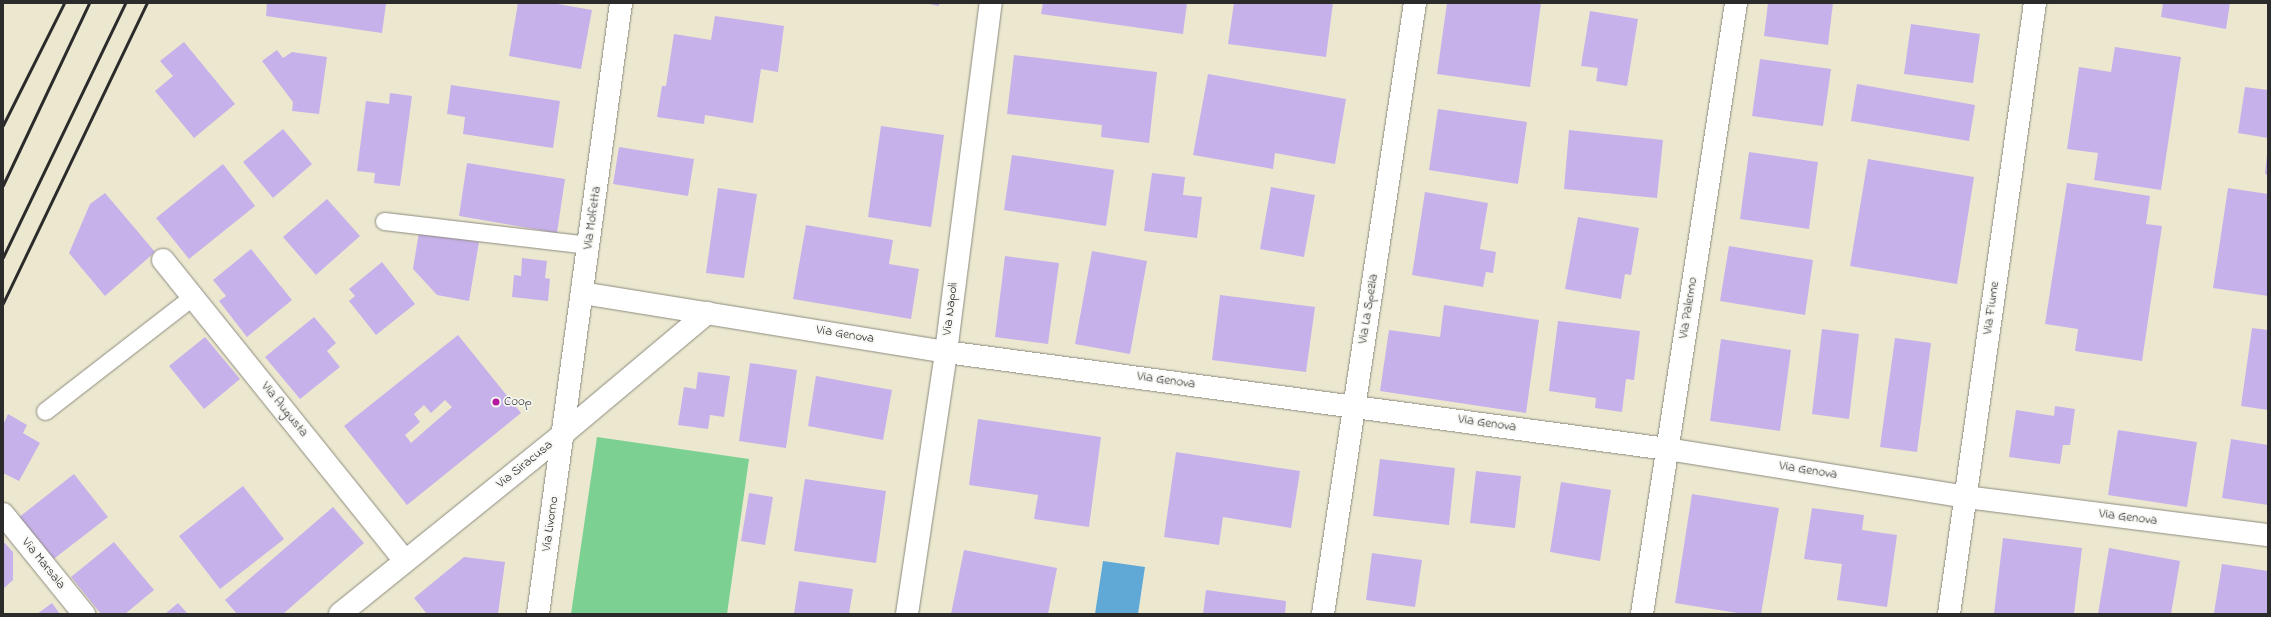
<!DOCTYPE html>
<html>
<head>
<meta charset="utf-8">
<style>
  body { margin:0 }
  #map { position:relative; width:2271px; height:617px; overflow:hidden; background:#ece8d0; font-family:"Indie Flower",sans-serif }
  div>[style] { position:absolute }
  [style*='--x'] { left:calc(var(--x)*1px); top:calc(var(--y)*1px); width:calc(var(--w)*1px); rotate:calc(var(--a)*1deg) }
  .green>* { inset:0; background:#7cd092 }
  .water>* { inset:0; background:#60a9d7 }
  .building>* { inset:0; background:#c7b1ea }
  .roads { filter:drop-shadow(0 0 1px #8c8a7e) drop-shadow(0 0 1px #8c8a7e) }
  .service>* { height:17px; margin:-8.5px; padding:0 8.5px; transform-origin:8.5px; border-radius:8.5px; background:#fff }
  .minor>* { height:22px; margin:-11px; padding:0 11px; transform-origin:11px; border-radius:11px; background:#fff }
  .rail>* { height:3px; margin:-1.5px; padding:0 1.5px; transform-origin:1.5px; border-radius:1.5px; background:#2b2b2b }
  .dots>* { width:11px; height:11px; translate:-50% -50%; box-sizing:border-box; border:2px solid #f6f6f2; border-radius:50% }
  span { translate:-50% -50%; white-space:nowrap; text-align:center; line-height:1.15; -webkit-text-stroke:3.5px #f6f6f2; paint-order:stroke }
  .street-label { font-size:13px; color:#2b2b2b }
  .poi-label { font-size:13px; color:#2b2b2b }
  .left { translate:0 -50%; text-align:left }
  .frame { position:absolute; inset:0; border:4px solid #2b2b2b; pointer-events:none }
</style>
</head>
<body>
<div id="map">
  <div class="green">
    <i style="clip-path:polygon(597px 437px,749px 459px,727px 614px,571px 614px)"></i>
  </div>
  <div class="water">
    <i style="clip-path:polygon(1103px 561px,1145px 567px,1138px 614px,1095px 614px)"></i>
  </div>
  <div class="building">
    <i style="clip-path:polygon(267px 3px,386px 4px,382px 33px,266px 16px)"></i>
    <i style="clip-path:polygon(518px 3px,552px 3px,592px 10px,581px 69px,509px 56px)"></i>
    <i style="clip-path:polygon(924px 3px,939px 3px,939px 6px)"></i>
    <i style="clip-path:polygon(1043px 3px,1187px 3px,1183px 34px,1041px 14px)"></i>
    <i style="clip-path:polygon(1234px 3px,1333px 3px,1326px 57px,1228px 44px)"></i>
    <i style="clip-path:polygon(1447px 3px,1541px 3px,1530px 87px,1437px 74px)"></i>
    <i style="clip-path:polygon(1768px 3px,1833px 3px,1828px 45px,1764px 36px)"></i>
    <i style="clip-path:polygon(2163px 3px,2230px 3px,2226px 29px,2161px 17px)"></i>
    <i style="clip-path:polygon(1590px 11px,1638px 19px,1627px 86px,1596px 81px,1598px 68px,1581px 66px)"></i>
    <i style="clip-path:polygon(715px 16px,784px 26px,778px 72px,761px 69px,753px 123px,705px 115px,704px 124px,657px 117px,662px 86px,666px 86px,674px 34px,711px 40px)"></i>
    <i style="clip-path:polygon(1911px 24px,1980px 34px,1973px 83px,1904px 74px)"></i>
    <i style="clip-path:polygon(184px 42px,235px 104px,194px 138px,155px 91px,173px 76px,160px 61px)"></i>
    <i style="clip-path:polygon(2115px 47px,2181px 57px,2161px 190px,2094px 180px,2098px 153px,2067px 149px,2079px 67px,2111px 72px)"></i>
    <i style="clip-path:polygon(277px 50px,283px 58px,292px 52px,327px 57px,319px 114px,292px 111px,293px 102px,262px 61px)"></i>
    <i style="clip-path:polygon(1014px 55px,1157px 72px,1149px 143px,1101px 137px,1102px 125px,1007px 114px)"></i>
    <i style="clip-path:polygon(1760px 59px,1831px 69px,1823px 126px,1752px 116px)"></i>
    <i style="clip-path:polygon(1208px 74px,1346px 99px,1335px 164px,1275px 153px,1273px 169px,1193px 155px)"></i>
    <i style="clip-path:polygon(1857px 84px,1975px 105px,1969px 141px,1851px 121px)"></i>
    <i style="clip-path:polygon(451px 85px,560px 101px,553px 148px,463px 134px,465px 117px,447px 114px)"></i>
    <i style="clip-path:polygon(2245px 87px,2268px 90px,2268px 138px,2238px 133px)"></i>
    <i style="clip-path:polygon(390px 93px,412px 96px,400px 186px,374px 183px,375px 173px,357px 171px,366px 101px,389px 104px)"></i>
    <i style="clip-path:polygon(1438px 109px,1527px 122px,1518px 184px,1429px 170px)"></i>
    <i style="clip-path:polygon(881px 126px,944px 135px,931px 227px,868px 217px)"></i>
    <i style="clip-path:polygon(283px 129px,312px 164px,273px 198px,243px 162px)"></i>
    <i style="clip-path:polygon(1569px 130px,1663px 140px,1657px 198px,1564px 189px)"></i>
    <i style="clip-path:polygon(619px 147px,694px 159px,688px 196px,613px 184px)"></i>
    <i style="clip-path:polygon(1749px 152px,1818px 162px,1809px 229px,1740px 219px)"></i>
    <i style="clip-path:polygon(1012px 155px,1114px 170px,1106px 226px,1004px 210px)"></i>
    <i style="clip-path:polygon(2267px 155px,2268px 155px,2268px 175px,2265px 174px)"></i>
    <i style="clip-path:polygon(1868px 159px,1974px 177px,1957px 284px,1850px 266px)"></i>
    <i style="clip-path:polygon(467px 163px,565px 179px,557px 233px,459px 216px)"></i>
    <i style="clip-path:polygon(223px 164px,255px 206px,189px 259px,156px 218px)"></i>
    <i style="clip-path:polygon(1152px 173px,1185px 177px,1183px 195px,1202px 197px,1197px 238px,1144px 231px)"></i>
    <i style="clip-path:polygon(2067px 183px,2150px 196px,2146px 224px,2162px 226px,2142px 361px,2075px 351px,2078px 329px,2045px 324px)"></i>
    <i style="clip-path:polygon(1271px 187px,1315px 195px,1304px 257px,1260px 249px)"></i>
    <i style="clip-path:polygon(718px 188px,757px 194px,744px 278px,706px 273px)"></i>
    <i style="clip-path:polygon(2228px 188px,2268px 194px,2268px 296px,2213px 288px)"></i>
    <i style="clip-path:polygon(1425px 192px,1488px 203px,1480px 249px,1496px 252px,1493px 273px,1486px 272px,1483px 287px,1412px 275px)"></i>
    <i style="clip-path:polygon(105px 193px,155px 252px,105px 296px,69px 253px,90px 204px)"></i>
    <i style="clip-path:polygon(327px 199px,360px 236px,316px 275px,283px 237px)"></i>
    <i style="clip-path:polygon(1578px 217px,1639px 228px,1631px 275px,1625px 274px,1621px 299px,1565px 289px)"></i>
    <i style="clip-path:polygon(806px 225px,893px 240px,889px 264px,919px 269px,911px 319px,793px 299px)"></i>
    <i style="clip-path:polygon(419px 232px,479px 242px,469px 301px,437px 295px,413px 269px)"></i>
    <i style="clip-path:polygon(1729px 246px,1813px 260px,1805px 315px,1720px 301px)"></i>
    <i style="clip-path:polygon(251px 249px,292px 300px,247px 337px,219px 301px,226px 296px,213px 280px)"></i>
    <i style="clip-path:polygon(1092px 251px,1147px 261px,1130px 354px,1075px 344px)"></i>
    <i style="clip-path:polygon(1005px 256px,1059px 263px,1048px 344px,995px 337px)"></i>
    <i style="clip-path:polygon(522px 258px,547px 261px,545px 278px,550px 279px,548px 301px,512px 297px,514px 275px,521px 276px)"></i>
    <i style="clip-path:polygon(382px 262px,415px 304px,376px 335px,349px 301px,355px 296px,349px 289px)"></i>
    <i style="clip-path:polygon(1220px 295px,1315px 307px,1306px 372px,1212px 360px)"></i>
    <i style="clip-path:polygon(1444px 305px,1539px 320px,1526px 413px,1380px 391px,1389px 330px,1440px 337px)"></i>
    <i style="clip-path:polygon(314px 317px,336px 343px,327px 351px,340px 367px,300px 399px,265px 357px)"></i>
    <i style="clip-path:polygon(1558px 321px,1640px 331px,1634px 380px,1626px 379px,1622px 412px,1595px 408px,1596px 398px,1549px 391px)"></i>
    <i style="clip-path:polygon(2252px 328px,2268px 330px,2268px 410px,2241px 406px)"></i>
    <i style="clip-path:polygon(1822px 329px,1859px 334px,1849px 419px,1812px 414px)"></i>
    <i style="clip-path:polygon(evenodd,458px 335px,521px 413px,407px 505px,344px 426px,458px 335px,445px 400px,452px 407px,411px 443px,405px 435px,420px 422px,414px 414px,424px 405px,431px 413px,445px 400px)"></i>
    <i style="clip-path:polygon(205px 337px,240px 379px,204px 409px,169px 366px)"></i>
    <i style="clip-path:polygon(1895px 338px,1931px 343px,1917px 452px,1880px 447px)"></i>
    <i style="clip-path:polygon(1721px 339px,1791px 350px,1780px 431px,1710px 421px)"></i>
    <i style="clip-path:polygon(750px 363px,797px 370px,786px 448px,739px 441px)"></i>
    <i style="clip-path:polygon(698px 372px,730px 376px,724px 417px,710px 415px,708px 429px,678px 425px,684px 387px,696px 389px)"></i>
    <i style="clip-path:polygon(816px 376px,892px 390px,883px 440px,808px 426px)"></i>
    <i style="clip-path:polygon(2055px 406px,2075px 409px,2070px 445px,2063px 445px,2060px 464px,2009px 457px,2016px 410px,2054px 416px)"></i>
    <i style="clip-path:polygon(8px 414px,27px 425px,23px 433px,40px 443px,19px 481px,3px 473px,3px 425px)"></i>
    <i style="clip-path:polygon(978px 419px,1101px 437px,1089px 527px,1034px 519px,1038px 495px,969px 485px)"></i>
    <i style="clip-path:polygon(2118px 430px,2197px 442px,2187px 507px,2108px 495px)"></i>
    <i style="clip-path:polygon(2231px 439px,2268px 445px,2268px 505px,2222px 498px)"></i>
    <i style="clip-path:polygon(1176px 452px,1300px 471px,1291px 528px,1223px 517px,1219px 545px,1164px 537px)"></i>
    <i style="clip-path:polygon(1380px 459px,1455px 468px,1449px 525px,1373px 516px)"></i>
    <i style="clip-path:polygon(1476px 471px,1521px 476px,1515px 528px,1470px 523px)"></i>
    <i style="clip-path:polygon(74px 474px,108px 517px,51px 561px,18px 518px)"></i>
    <i style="clip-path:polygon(805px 479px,886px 491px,876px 563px,794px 551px)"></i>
    <i style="clip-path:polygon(1561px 482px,1611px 490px,1600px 561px,1550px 552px)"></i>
    <i style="clip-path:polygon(243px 486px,284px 539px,220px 589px,179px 536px)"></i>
    <i style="clip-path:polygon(749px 493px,773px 497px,765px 545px,741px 541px)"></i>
    <i style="clip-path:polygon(1692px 494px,1779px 508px,1761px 614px,1744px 614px,1675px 603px)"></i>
    <i style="clip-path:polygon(333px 507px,364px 543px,283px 614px,237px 614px,225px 600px)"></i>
    <i style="clip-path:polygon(1812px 508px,1864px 515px,1862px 530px,1897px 535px,1887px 607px,1837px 600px,1842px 564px,1804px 559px)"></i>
    <i style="clip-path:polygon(2003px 538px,2082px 548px,2074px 614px,1994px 614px)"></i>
    <i style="clip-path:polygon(3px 541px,13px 552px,13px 580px,3px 589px)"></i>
    <i style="clip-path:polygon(114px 542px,154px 590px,125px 614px,101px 614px,71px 577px)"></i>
    <i style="clip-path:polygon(2109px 548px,2180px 561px,2171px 614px,2098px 614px)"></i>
    <i style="clip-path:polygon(964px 550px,1057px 568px,1048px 614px,951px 614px)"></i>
    <i style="clip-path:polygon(1372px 553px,1422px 560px,1415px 607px,1366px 600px)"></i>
    <i style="clip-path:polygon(464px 557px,505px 562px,498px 614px,427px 614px,414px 598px)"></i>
    <i style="clip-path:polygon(2222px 564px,2268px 571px,2268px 614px,2214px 613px)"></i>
    <i style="clip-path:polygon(799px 581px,853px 589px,849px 614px,794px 614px)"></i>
    <i style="clip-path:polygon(1206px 590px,1286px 601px,1285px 614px,1203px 614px)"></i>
    <i style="clip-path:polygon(52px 603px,60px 614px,37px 614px)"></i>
    <i style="clip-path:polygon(178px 603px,188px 614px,165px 614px)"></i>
  </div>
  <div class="roads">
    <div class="service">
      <i style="--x:384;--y:221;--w:206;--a:6.7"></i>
      <i style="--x:45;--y:411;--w:187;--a:-37.8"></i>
    </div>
    <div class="minor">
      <i style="--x:163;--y:260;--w:386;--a:51.2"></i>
      <i style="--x:582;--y:293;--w:369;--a:9.2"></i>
      <i style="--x:946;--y:352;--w:727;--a:7.66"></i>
      <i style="--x:1667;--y:449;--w:303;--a:9.1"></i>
      <i style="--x:1966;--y:497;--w:304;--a:7.2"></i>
      <i style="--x:3;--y:514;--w:129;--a:51"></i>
      <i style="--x:340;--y:614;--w:288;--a:-38.9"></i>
      <i style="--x:564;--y:433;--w:187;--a:-40"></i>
      <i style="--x:538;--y:614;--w:617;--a:-82.26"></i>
      <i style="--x:907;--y:614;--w:265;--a:-81.5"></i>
      <i style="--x:946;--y:352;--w:352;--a:-82.7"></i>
      <i style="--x:1323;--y:614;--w:618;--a:-81.44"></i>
      <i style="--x:1642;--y:614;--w:618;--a:-81.25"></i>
      <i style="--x:1949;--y:614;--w:617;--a:-81.99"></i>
    </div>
  </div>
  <div class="rail">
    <i style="--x:3;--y:125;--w:136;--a:-63.4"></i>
    <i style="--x:3;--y:185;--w:201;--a:-64.7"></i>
    <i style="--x:3;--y:257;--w:282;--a:-64.3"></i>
    <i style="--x:3;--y:303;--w:333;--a:-64.4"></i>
  </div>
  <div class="dots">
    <i style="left:496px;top:402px;background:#b5179e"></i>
  </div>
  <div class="street-label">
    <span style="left:593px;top:218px;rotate:-82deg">Via Molfetta</span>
    <span style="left:1689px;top:308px;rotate:-81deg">Via Palermo</span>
    <span style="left:1992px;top:308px;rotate:-82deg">Via Fiume</span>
    <span style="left:951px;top:309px;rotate:-83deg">Via Napoli</span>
    <span style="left:1369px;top:309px;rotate:-81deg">Via La Spezia</span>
    <span style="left:845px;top:335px;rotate:9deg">Via Genova</span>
    <span style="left:1166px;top:381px;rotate:8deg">Via Genova</span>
    <span style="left:284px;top:410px;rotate:51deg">Via Augusta</span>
    <span style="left:1487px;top:424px;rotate:8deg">Via Genova</span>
    <span style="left:525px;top:465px;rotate:-39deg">Via Siracusa</span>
    <span style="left:1808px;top:471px;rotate:9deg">Via Genova</span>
    <span style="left:2128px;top:518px;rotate:7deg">Via Genova</span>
    <span style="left:551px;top:524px;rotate:-82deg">Via Livorno</span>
    <span style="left:43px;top:564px;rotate:51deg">Via Marsala</span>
  </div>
  <div class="poi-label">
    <span class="left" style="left:504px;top:402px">Coop</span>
  </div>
  <div class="frame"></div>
</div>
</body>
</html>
